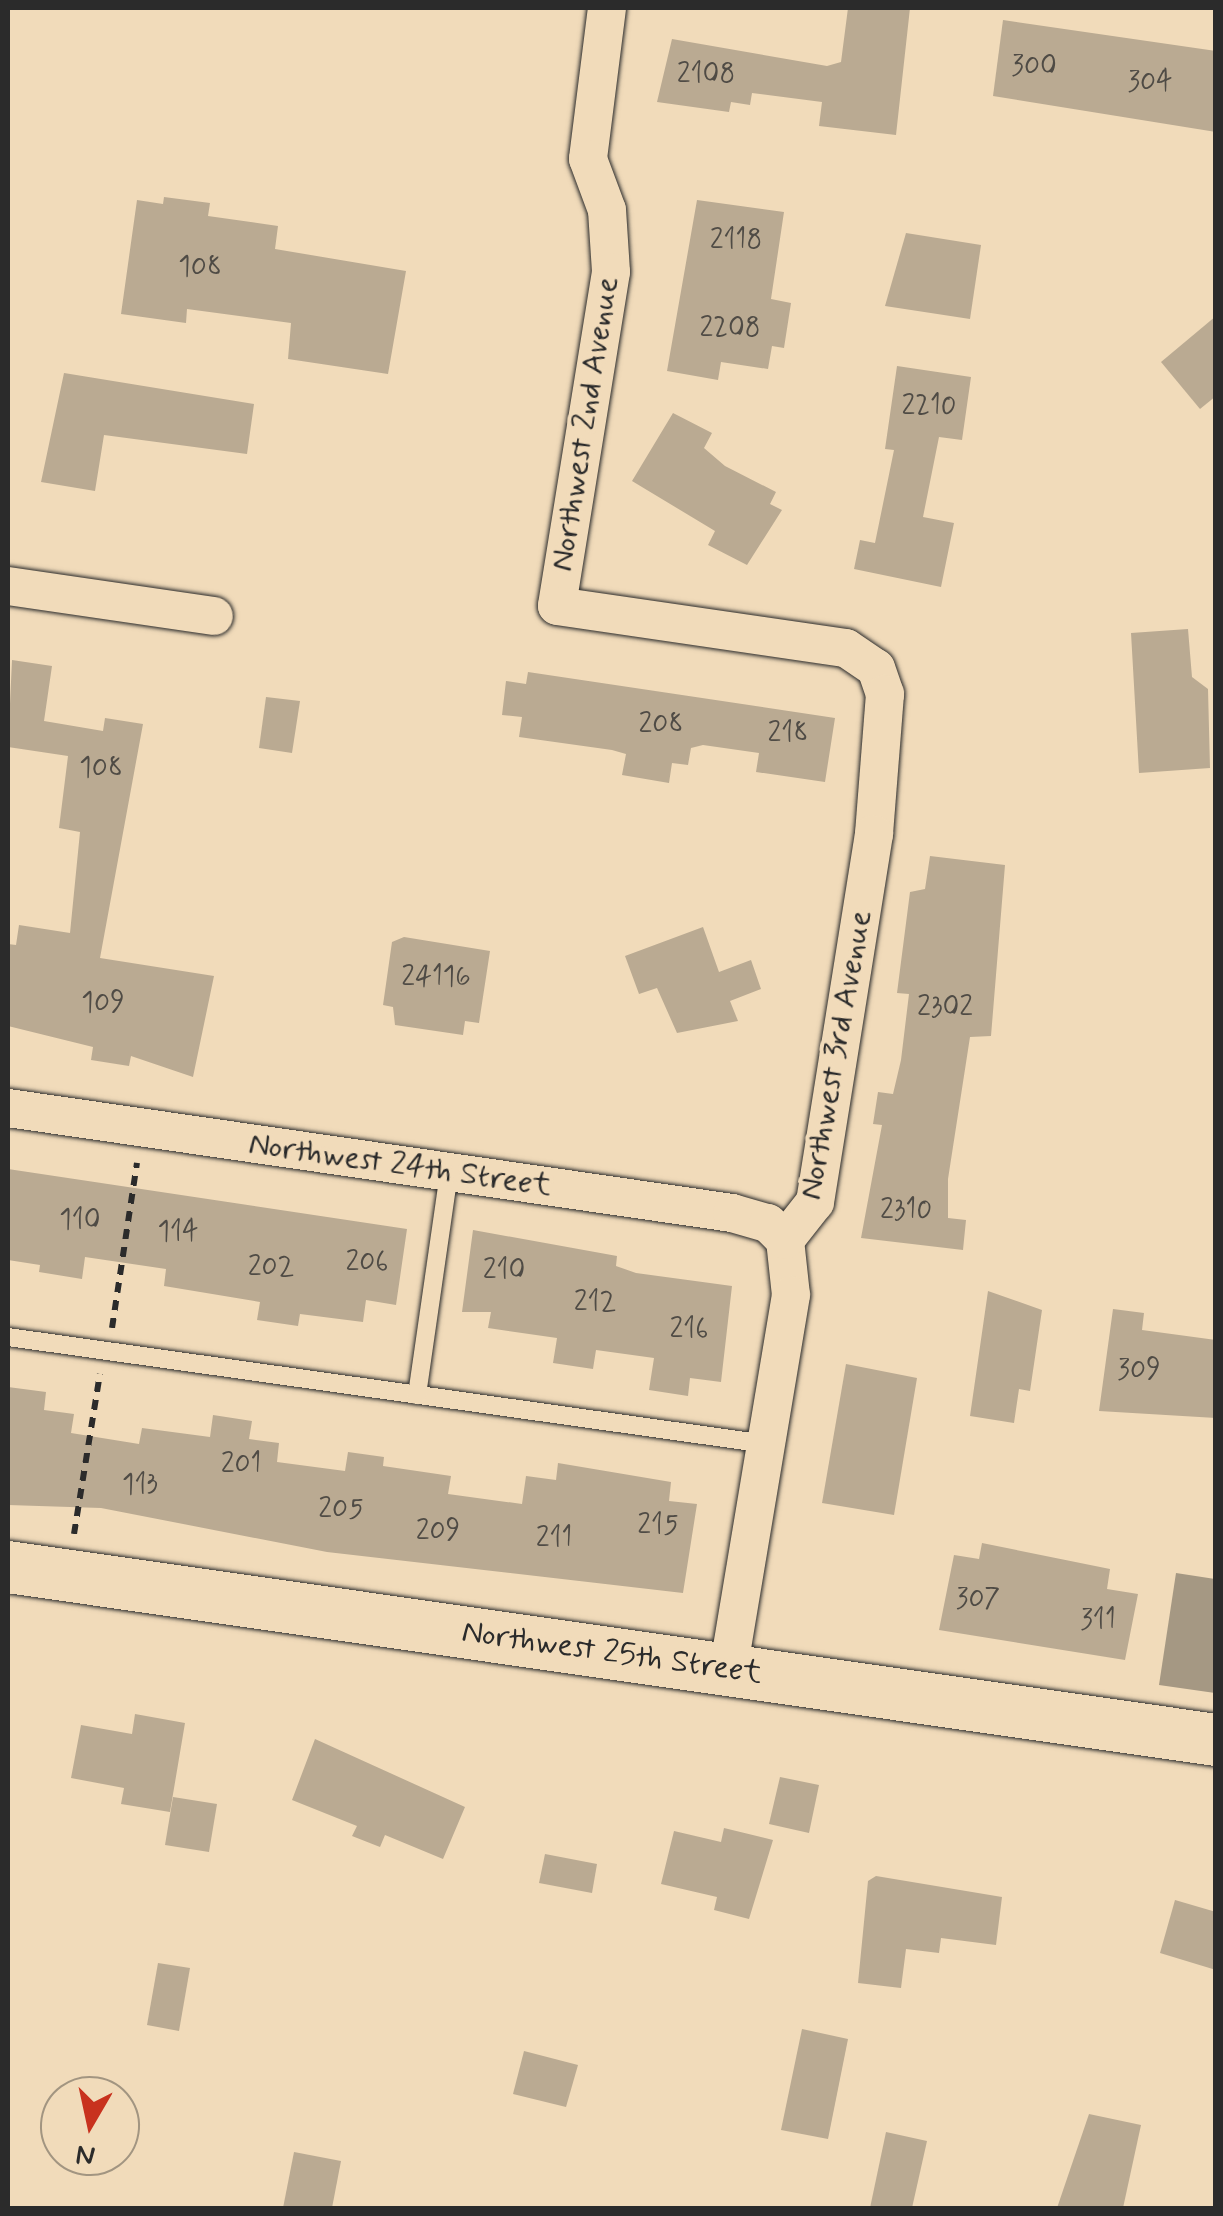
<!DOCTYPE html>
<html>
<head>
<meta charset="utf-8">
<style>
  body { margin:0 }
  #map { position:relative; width:1223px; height:2216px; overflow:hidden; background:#f1dbba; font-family:Mynerve,sans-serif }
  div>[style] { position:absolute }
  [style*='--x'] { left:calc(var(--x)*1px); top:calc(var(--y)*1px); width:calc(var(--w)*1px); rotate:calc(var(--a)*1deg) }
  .water>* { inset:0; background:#a59883 }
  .building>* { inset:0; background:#baaa92 }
  .path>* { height:6px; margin-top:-3px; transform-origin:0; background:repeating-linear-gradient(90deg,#2b2b2b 0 10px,transparent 0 18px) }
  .roads { filter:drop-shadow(0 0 2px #2b2b2b) drop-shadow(0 0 2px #2b2b2b) }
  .lane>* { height:18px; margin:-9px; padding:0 9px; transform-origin:9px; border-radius:9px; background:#f1dbba }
  .street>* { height:38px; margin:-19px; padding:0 19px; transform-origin:19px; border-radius:19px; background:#f1dbba }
  .secondary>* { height:52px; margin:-26px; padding:0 26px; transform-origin:26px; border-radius:26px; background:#f1dbba }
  span { translate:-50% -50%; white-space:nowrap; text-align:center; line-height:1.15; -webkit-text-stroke:8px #f1dbba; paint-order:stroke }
  .number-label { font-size:28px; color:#4f4b45 }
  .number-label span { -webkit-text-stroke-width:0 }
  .street-label { font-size:32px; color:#2b2b2b }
  .frame { position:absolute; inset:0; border:10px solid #2b2b2b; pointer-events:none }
  .north { position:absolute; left:40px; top:2076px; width:100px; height:100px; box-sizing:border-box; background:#f1dbba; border:2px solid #a29581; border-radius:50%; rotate:189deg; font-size:28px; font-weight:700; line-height:40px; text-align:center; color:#2b2b2b }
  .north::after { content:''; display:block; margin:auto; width:35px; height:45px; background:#c8321e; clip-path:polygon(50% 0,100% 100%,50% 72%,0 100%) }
</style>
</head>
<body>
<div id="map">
  <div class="water">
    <i style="clip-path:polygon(1176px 1573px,1215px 1579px,1215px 1693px,1159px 1685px)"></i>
  </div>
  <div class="building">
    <i style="clip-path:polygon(848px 8px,910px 8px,896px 135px,819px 126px,822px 102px,752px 93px,750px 105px,731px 102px,729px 112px,657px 102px,672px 39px,827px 66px,841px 62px)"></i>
    <i style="clip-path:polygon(1003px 20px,1216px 51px,1216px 132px,993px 96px)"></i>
    <i style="clip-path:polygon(164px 197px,210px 203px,208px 216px,278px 226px,275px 249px,406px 271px,388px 374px,288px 359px,291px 323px,187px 309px,186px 323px,121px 314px,137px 200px,163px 204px)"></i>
    <i style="clip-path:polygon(697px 200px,784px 212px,771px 299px,791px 303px,784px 348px,772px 346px,768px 369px,721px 362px,718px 380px,667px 371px)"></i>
    <i style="clip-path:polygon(906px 233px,981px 245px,970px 319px,885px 306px)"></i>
    <i style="clip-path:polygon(1216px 316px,1216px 396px,1200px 409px,1161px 362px)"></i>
    <i style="clip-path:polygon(897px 366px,971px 377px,962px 440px,939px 437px,923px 517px,954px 523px,941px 587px,854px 569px,860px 540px,875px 543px,894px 450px,885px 449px)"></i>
    <i style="clip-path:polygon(64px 373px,254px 404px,247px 454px,104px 435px,95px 491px,41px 482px)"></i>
    <i style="clip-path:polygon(673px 413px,712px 433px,704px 448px,725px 466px,776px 492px,770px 504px,782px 510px,747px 565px,708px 545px,715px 531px,632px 481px)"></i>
    <i style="clip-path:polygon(1188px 629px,1192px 677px,1208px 689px,1210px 768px,1139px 773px,1131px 633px)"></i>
    <i style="clip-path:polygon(12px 660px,52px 666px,44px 721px,103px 731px,105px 718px,143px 724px,100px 958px,214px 976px,193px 1077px,131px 1056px,129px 1066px,91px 1060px,93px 1047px,8px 1026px,8px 944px,16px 945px,19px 925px,70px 933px,80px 832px,59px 828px,68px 756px,8px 747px)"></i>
    <i style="clip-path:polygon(528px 672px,835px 718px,825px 782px,756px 772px,759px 753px,703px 745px,691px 748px,688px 765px,672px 763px,669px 783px,622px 775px,626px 754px,612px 750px,519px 737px,522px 717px,502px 715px,506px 681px,526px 684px)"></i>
    <i style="clip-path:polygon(266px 697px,300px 701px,292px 753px,259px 748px)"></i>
    <i style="clip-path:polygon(930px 856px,1005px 865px,991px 1036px,970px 1037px,948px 1179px,948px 1218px,966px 1220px,963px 1250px,861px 1238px,882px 1125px,873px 1124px,878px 1092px,893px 1094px,901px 1060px,909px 994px,897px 993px,910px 892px,925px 889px)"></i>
    <i style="clip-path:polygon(703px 927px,719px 972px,751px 960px,761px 989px,730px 1001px,738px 1021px,677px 1033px,657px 988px,639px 994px,625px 956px)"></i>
    <i style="clip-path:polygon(404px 937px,490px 951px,479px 1023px,465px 1021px,463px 1035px,395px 1025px,393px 1007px,383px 1005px,392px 942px)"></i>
    <i style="clip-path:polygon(8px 1169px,407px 1229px,396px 1305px,366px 1300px,363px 1322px,300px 1314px,298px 1326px,257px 1320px,260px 1302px,164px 1286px,166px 1269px,85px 1257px,82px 1279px,39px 1272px,40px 1265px,8px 1260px)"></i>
    <i style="clip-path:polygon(473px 1230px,617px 1256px,616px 1266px,636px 1273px,732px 1286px,721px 1382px,690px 1378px,688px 1396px,649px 1390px,654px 1358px,596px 1350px,593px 1369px,553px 1363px,557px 1338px,488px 1328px,491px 1312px,462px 1312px)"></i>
    <i style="clip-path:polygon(988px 1291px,1042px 1310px,1030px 1391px,1019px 1389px,1014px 1423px,970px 1416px)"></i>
    <i style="clip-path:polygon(1113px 1309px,1144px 1313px,1142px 1330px,1216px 1340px,1216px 1418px,1099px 1411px)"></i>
    <i style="clip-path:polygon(846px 1364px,917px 1378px,894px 1515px,822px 1503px)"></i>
    <i style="clip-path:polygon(8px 1387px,46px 1392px,44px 1410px,74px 1414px,71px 1433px,139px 1444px,142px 1428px,210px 1437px,213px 1415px,252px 1421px,249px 1439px,279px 1443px,277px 1462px,345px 1471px,348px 1452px,384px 1457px,383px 1466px,451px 1476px,448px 1494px,522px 1504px,526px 1476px,556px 1480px,558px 1463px,671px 1482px,669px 1501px,697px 1504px,683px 1593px,327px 1552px,101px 1508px,8px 1505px)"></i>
    <i style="clip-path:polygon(982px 1543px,1110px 1569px,1107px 1589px,1138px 1594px,1125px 1660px,939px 1630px,954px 1555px,979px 1559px)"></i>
    <i style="clip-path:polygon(135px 1714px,185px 1723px,170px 1812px,121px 1804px,124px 1788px,71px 1778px,81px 1725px,132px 1734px)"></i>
    <i style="clip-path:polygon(315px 1739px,465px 1807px,443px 1859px,385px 1835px,380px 1847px,352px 1836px,357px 1826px,292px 1800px)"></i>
    <i style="clip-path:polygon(780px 1777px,819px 1785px,809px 1833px,769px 1824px)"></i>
    <i style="clip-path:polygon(173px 1797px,217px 1804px,209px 1852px,165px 1845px)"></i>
    <i style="clip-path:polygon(724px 1828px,773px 1840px,749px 1919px,714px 1910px,717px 1897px,661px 1884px,674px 1831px,721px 1842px)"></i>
    <i style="clip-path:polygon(545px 1854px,597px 1864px,592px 1893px,539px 1883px)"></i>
    <i style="clip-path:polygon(876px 1876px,1002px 1897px,996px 1945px,941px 1938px,939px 1953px,906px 1949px,901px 1988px,858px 1983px,868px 1881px)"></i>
    <i style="clip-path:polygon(1175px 1900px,1216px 1912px,1216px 1970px,1160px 1953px)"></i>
    <i style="clip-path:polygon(158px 1963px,190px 1968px,179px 2031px,147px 2025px)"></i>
    <i style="clip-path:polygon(802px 2029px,848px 2039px,828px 2139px,781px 2130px)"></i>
    <i style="clip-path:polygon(524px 2051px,578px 2065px,566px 2107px,513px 2094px)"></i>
    <i style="clip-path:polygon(1089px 2114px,1141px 2125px,1123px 2208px,1057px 2208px)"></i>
    <i style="clip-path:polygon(886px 2132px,927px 2141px,912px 2208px,870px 2208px)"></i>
    <i style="clip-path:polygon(294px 2152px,341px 2161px,332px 2208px,283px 2208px)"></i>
  </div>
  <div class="path">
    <i style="--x:112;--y:1328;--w:167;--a:-81.4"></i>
    <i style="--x:74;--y:1534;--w:162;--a:-80.8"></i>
  </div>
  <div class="roads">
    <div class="lane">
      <i style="--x:8;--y:1337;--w:766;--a:8.03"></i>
      <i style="--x:417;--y:1395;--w:225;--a:-81.8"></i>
    </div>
    <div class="street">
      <i style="--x:607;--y:8;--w:152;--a:97.2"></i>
      <i style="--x:588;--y:159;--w:54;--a:69.6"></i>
      <i style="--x:607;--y:210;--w:62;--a:86.3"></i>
      <i style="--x:611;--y:272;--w:338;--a:99.2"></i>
      <i style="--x:557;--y:606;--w:292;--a:8.3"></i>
      <i style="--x:846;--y:648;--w:36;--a:34"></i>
      <i style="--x:876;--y:668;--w:28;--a:71"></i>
      <i style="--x:885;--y:694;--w:140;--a:94.5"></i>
      <i style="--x:874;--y:834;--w:373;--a:99.1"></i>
      <i style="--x:815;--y:1202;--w:48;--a:128.3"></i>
      <i style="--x:785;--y:1240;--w:55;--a:83.8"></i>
      <i style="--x:791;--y:1295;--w:380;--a:99.5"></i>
      <i style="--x:8;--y:586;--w:208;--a:8.3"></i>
      <i style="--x:8;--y:1108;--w:732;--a:8.25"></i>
      <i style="--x:732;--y:1213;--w:37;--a:16"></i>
      <i style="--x:768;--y:1223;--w:24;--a:45"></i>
    </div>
    <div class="secondary">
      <i style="--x:8;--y:1567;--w:1220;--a:8.15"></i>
    </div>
  </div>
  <div class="number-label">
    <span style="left:1034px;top:67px">300</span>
    <span style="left:706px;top:75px">2108</span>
    <span style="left:1150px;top:83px">304</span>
    <span style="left:736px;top:241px">2118</span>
    <span style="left:200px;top:268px">108</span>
    <span style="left:730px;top:329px">2208</span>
    <span style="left:929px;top:407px">2210</span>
    <span style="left:661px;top:725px">208</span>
    <span style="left:788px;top:734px">218</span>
    <span style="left:101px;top:769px">108</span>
    <span style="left:436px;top:978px">24116</span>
    <span style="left:103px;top:1004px">109</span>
    <span style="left:945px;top:1008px">2302</span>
    <span style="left:906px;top:1211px">2310</span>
    <span style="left:80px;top:1221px">110</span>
    <span style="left:178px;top:1233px">114</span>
    <span style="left:367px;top:1263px">206</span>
    <span style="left:271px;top:1268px">202</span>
    <span style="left:504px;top:1271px">210</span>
    <span style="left:595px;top:1303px">212</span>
    <span style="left:689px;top:1330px">216</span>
    <span style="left:1139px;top:1371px">309</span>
    <span style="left:241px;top:1465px">201</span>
    <span style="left:140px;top:1486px">113</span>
    <span style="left:341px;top:1510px">205</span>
    <span style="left:658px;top:1526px">215</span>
    <span style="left:438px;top:1532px">209</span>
    <span style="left:554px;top:1539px">211</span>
    <span style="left:978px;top:1600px">307</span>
    <span style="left:1098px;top:1621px">311</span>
  </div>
  <div class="street-label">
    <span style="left:585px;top:424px;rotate:-81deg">Northwest 2nd Avenue</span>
    <span style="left:836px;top:1055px;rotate:-80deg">Northwest 3rd Avenue</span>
    <span style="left:400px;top:1165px;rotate:8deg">Northwest 24th Street</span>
    <span style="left:612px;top:1653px;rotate:8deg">Northwest 25th Street</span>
  </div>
  <div class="frame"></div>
  <div class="north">N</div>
</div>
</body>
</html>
